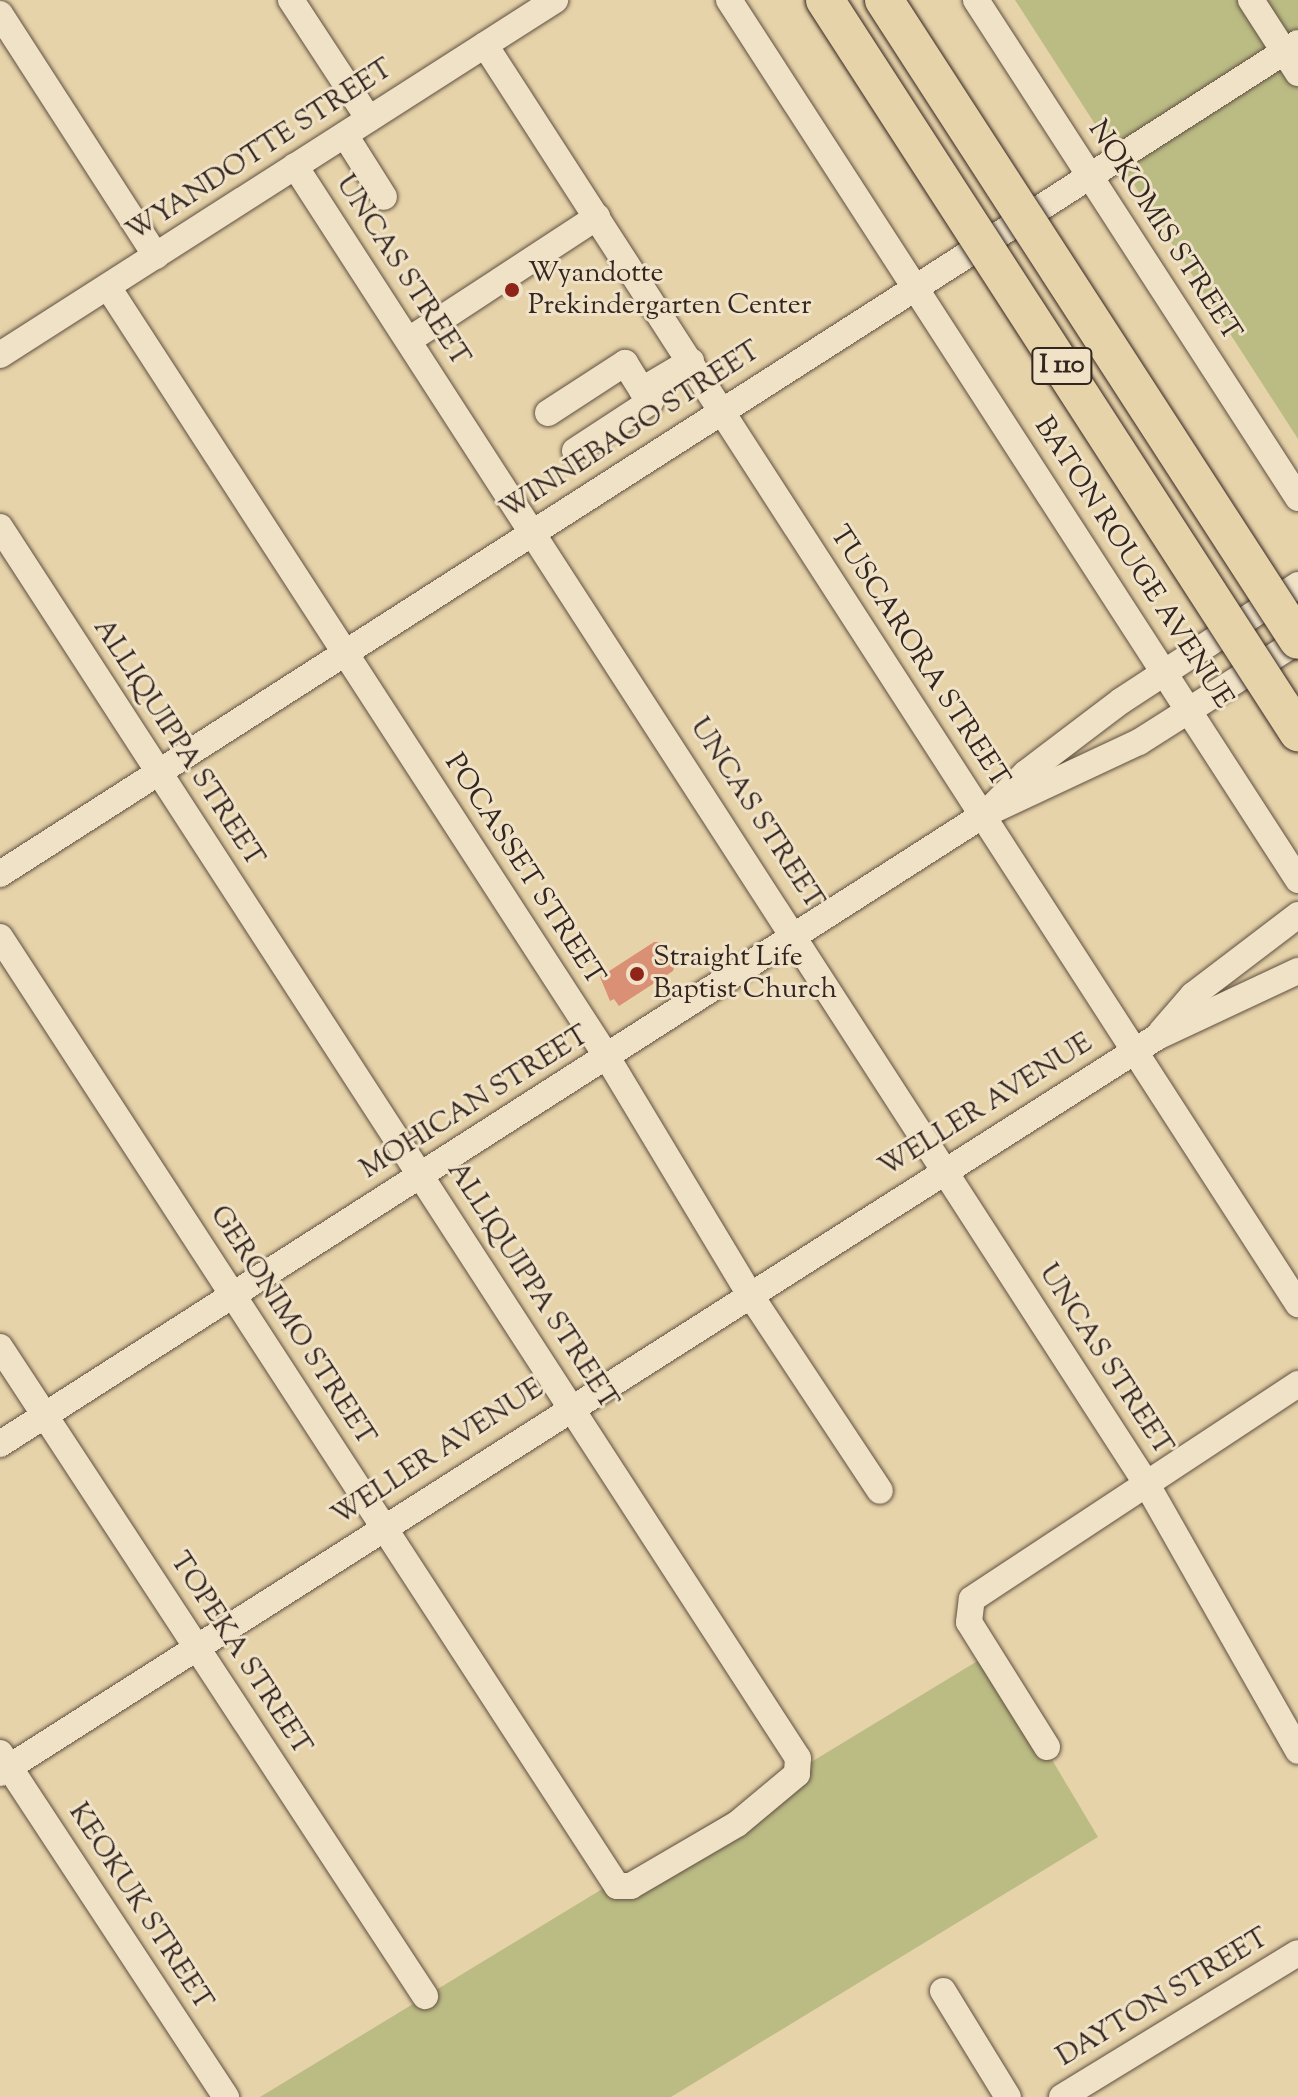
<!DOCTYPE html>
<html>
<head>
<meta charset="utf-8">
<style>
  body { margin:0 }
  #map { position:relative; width:1298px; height:2097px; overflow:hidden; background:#e7d3a9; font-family:"Sorts Mill Goudy",serif }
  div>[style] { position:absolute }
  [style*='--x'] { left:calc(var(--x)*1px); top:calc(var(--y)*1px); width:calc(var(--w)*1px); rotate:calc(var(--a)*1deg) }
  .green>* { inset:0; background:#bbbb84 }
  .building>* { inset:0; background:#da9075 }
  .roads { filter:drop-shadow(0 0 2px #605042) drop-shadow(0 0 2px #605042) }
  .minor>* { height:26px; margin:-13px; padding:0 13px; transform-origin:13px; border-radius:13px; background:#efe2c7 }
  .bridges { filter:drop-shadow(0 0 2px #332520) drop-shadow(0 0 2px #332520) }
  .highway-bridge>* { height:38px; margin:-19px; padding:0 19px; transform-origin:19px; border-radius:19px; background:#e7d3a9 }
  .dots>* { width:22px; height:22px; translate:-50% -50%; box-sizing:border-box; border:4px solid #efe2c7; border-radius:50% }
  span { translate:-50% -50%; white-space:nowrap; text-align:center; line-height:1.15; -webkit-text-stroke:6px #efe2c7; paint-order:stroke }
  .shield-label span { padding:2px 6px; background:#efe2c7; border:2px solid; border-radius:6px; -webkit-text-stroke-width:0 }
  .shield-label { font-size:26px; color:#332520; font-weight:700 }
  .street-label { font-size:28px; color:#332520 }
  .poi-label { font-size:28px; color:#332520 }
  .left { translate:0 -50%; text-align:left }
</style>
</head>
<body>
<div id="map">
  <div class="green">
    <i style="clip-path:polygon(1015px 0,1298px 0,1298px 439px)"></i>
    <i style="clip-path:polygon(989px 1654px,1098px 1837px,671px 2097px,260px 2097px)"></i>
  </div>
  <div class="building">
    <i style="clip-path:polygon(654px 942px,661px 942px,675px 964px,673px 971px,619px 1006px,614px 999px,610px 1001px,600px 977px)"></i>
  </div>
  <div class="roads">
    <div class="minor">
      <i style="--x:291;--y:0;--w:142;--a:56.8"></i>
      <i style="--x:729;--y:0;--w:1048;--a:57.11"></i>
      <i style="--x:976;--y:0;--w:593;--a:57.11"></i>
      <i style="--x:1251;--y:0;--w:87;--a:57.2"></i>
      <i style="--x:0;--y:14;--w:288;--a:57.2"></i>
      <i style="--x:485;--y:45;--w:1499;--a:57.15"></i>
      <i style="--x:345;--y:135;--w:73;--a:57.8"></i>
      <i style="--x:295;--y:166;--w:1568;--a:57.13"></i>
      <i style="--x:1146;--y:1483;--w:308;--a:60.4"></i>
      <i style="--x:108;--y:287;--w:918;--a:57.05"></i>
      <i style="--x:607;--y:1057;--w:275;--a:59"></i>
      <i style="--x:749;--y:1293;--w:237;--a:56.5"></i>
      <i style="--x:409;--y:340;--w:225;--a:-33.2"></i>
      <i style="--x:0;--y:355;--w:659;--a:-32.6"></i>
      <i style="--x:548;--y:413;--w:92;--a:-33"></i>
      <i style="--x:625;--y:363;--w:32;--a:58"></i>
      <i style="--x:575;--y:451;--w:90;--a:-33.2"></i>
      <i style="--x:650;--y:402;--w:14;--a:-124"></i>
      <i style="--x:642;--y:390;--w:57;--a:-30.6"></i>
      <i style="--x:0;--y:527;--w:1467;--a:57.05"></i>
      <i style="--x:798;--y:1758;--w:16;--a:94"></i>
      <i style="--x:797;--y:1774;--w:78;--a:140.2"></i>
      <i style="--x:737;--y:1824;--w:123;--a:149.7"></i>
      <i style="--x:631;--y:1886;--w:14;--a:180"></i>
      <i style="--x:617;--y:1886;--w:1132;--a:-123.03"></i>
      <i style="--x:992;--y:807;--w:48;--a:-45"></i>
      <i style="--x:1026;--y:773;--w:119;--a:-37.2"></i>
      <i style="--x:1121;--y:701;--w:212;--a:-33.2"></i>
      <i style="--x:0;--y:874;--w:1541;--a:-32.63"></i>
      <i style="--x:1161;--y:1032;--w:49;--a:-49.1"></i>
      <i style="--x:1193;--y:995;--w:132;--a:-37.3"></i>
      <i style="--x:0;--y:1347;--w:776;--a:56.78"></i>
      <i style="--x:0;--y:1444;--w:1167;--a:-32.61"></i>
      <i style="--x:983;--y:815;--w:172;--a:-25.1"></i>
      <i style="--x:1139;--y:742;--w:188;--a:-32.4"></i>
      <i style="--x:1047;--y:1747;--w:147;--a:-122"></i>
      <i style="--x:969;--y:1622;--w:23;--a:-83"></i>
      <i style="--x:972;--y:1599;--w:391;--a:-33.4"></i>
      <i style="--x:0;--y:1753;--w:412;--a:56.7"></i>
      <i style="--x:0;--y:1773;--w:1371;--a:-32.46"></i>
      <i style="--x:1157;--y:1037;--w:156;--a:-25.1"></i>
      <i style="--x:943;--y:1991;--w:124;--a:58.5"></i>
      <i style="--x:1062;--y:2097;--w:276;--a:-31.4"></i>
    </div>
  </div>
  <div class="bridges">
    <div class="highway-bridge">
      <i style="--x:825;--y:0;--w:872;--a:57.13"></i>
      <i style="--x:884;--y:0;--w:762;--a:57.1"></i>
    </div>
  </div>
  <div class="dots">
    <i style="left:512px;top:290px;background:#8f2418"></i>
    <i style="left:637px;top:974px;background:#8f2418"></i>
  </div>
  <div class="shield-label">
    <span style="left:1062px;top:366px">I 110</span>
  </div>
  <div class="street-label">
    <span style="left:260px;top:151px;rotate:-33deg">WYANDOTTE STREET</span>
    <span style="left:1164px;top:231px;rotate:57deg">NOKOMIS STREET</span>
    <span style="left:402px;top:271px;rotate:57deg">UNCAS STREET</span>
    <span style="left:631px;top:431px;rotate:-33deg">WINNEBAGO STREET</span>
    <span style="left:1133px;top:563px;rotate:57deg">BATON ROUGE AVENUE</span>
    <span style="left:919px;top:657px;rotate:57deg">TUSCARORA STREET</span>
    <span style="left:178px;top:743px;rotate:57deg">ALLIQUIPPA STREET</span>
    <span style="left:756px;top:814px;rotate:57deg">UNCAS STREET</span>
    <span style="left:524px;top:870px;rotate:57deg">POCASSET STREET</span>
    <span style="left:475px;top:1103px;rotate:-32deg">MOHICAN STREET</span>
    <span style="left:986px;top:1106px;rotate:-32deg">WELLER AVENUE</span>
    <span style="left:532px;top:1286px;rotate:57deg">ALLIQUIPPA STREET</span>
    <span style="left:292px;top:1326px;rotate:57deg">GERONIMO STREET</span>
    <span style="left:1105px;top:1360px;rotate:57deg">UNCAS STREET</span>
    <span style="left:438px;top:1453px;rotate:-33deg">WELLER AVENUE</span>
    <span style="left:240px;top:1654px;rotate:57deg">TOPEKA STREET</span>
    <span style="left:140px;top:1907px;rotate:57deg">KEOKUK STREET</span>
    <span style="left:1163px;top:1998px;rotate:-31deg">DAYTON STREET</span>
  </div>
  <div class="poi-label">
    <span class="left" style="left:528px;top:290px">Wyandotte<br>Prekindergarten Center</span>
    <span class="left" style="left:653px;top:974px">Straight Life<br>Baptist Church</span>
  </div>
</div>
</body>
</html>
